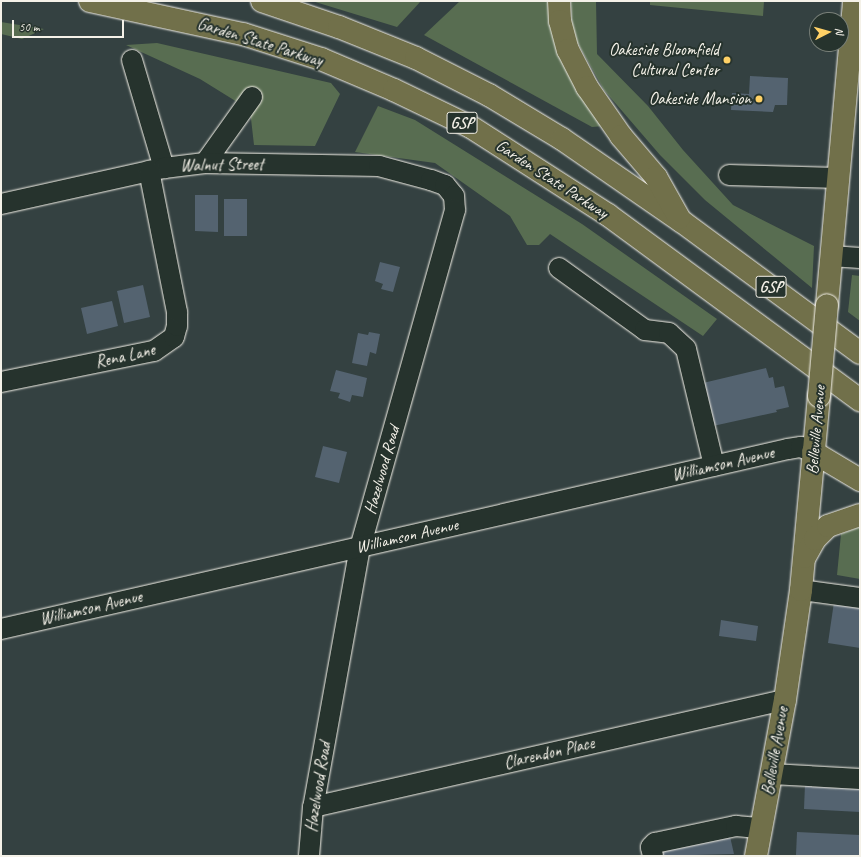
<!DOCTYPE html>
<html>
<head>
<meta charset="utf-8">
<style>
  body { margin:0 }
  #map { position:relative; width:861px; height:857px; overflow:hidden; background:#344141; font-family:Caveat,sans-serif }
  div>[style] { position:absolute }
  [style*='--x'] { left:calc(var(--x)*1px); top:calc(var(--y)*1px); width:calc(var(--w)*1px); rotate:calc(var(--a)*1deg) }
  .green>* { inset:0; background:#586d51 }
  .building>* { inset:0; background:#546370 }
  .roads { filter:drop-shadow(0 0 1px #f4f1e8) drop-shadow(0 0 1px #f4f1e8) }
  .minor>* { height:20px; margin:-10px; padding:0 10px; transform-origin:10px; border-radius:10px; background:#26332d }
  .major>* { height:22px; margin:-11px; padding:0 11px; transform-origin:11px; border-radius:11px; background:#71704a }
  .highway>* { height:22px; margin:-11px; padding:0 11px; transform-origin:11px; border-radius:11px; background:#71704a }
  .bridges { filter:drop-shadow(0 0 1px #f4f1e8) drop-shadow(0 0 1px #f4f1e8) }
  .major-bridge>* { height:22px; margin:-11px; padding:0 11px; transform-origin:11px; border-radius:11px; background:#71704a }
  .dots>* { width:11px; height:11px; translate:-50% -50%; box-sizing:border-box; border:2px solid #26332d; border-radius:50% }
  span { translate:-50% -50%; white-space:nowrap; text-align:center; line-height:1.15; -webkit-text-stroke:4px #26332d; paint-order:stroke }
  .shield-label span { padding:1px 3px; background:#26332d; border:1px solid; border-radius:3px; -webkit-text-stroke-width:0 }
  .shield-label { font-size:16px; color:#f4f1e8; font-weight:700 }
  .street-label { font-size:17px; color:#f4f1e8 }
  .poi-label { font-size:17px; color:#f4f1e8 }
  .right { translate:-100% -50%; text-align:right }
  .frame { position:absolute; inset:0; border:2px solid #f4f1e8; pointer-events:none }
  .north { position:absolute; left:809px; top:12px; width:40px; height:40px; box-sizing:border-box; background:#26332d; border:1px solid #787f78; border-radius:50%; rotate:84deg; font-size:11px; font-weight:700; line-height:16px; text-align:center; color:#f4f1e8 }
  .north::after { content:''; display:block; margin:auto; width:14px; height:18px; background:#ffd166; clip-path:polygon(50% 0,100% 100%,50% 72%,0 100%) }
  .scale { position:absolute; left:12px; top:20px; width:112px; height:18px; box-sizing:border-box; border:2px solid #f4f1e8; border-top:0; padding-left:5px; font-size:12px; line-height:14px; white-space:nowrap; color:#f4f1e8; -webkit-text-stroke:3px #26332d; paint-order:stroke }
</style>
</head>
<body>
<div id="map">
  <div class="green">
    <i style="clip-path:polygon(312px 1px,421px 1px,397px 27px)"></i>
    <i style="clip-path:polygon(460px 1px,552px 1px,604px 126px,592px 127px,424px 35px)"></i>
    <i style="clip-path:polygon(571px 1px,596px 1px,597px 54px,648px 106px,683px 150px,733px 205px,814px 246px,812px 288px,705px 200px,660px 155px,604px 90px,572px 33px)"></i>
    <i style="clip-path:polygon(650px 1px,764px 1px,763px 16px,650px 5px)"></i>
    <i style="clip-path:polygon(1px 22px,44px 29px,22px 39px,1px 34px)"></i>
    <i style="clip-path:polygon(157px 43px,331px 83px,340px 94px,315px 146px,254px 145px,250px 110px,200px 79px,126px 45px)"></i>
    <i style="clip-path:polygon(378px 106px,415px 120px,582px 224px,717px 319px,703px 336px,550px 234px,539px 245px,527px 245px,510px 216px,435px 163px,355px 152px)"></i>
    <i style="clip-path:polygon(852px 275px,860px 276px,860px 321px,848px 312px)"></i>
    <i style="clip-path:polygon(860px 527px,860px 579px,837px 575px,841px 534px)"></i>
  </div>
  <div class="building">
    <i style="clip-path:polygon(750px 76px,788px 78px,787px 105px,775px 105px,773px 112px,731px 110px,732px 93px,749px 94px)"></i>
    <i style="clip-path:polygon(195px 195px,218px 195px,218px 232px,195px 231px)"></i>
    <i style="clip-path:polygon(224px 199px,247px 199px,247px 236px,224px 236px)"></i>
    <i style="clip-path:polygon(380px 262px,400px 267px,393px 292px,381px 289px,383px 284px,375px 281px)"></i>
    <i style="clip-path:polygon(143px 285px,150px 317px,124px 323px,117px 291px)"></i>
    <i style="clip-path:polygon(112px 301px,118px 326px,87px 334px,81px 308px)"></i>
    <i style="clip-path:polygon(369px 332px,380px 334px,376px 354px,370px 352px,367px 366px,352px 363px,358px 333px,368px 335px)"></i>
    <i style="clip-path:polygon(766px 368px,769px 378px,773px 377px,775px 388px,784px 386px,789px 407px,776px 410px,777px 412px,713px 426px,703px 383px)"></i>
    <i style="clip-path:polygon(336px 370px,367px 378px,363px 397px,352px 395px,350px 402px,338px 398px,340px 393px,330px 391px)"></i>
    <i style="clip-path:polygon(323px 446px,347px 452px,339px 483px,315px 477px)"></i>
    <i style="clip-path:polygon(834px 602px,860px 606px,860px 648px,828px 643px)"></i>
    <i style="clip-path:polygon(721px 620px,758px 626px,756px 641px,719px 636px)"></i>
    <i style="clip-path:polygon(805px 784px,860px 787px,860px 812px,804px 809px)"></i>
    <i style="clip-path:polygon(729px 832px,734px 854px,656px 856px,654px 848px)"></i>
    <i style="clip-path:polygon(797px 832px,860px 835px,860px 856px,796px 855px)"></i>
  </div>
  <div class="roads">
    <div class="minor">
      <i style="--x:132;--y:60;--w:113;--a:73.5"></i>
      <i style="--x:205;--y:163;--w:81;--a:-54.5"></i>
      <i style="--x:729;--y:175;--w:109;--a:1.6"></i>
      <i style="--x:1;--y:204;--w:167;--a:-12.5"></i>
      <i style="--x:164;--y:168;--w:41;--a:-7"></i>
      <i style="--x:205;--y:163;--w:174;--a:1"></i>
      <i style="--x:379;--y:166;--w:54;--a:15.1"></i>
      <i style="--x:431;--y:180;--w:15;--a:20"></i>
      <i style="--x:445;--y:185;--w:14;--a:51"></i>
      <i style="--x:454;--y:196;--w:14;--a:86"></i>
      <i style="--x:455;--y:210;--w:350;--a:105.7"></i>
      <i style="--x:360;--y:547;--w:264;--a:100.2"></i>
      <i style="--x:313;--y:807;--w:49;--a:94.7"></i>
      <i style="--x:831;--y:256;--w:29;--a:4"></i>
      <i style="--x:559;--y:268;--w:106;--a:35.8"></i>
      <i style="--x:645;--y:330;--w:24;--a:7"></i>
      <i style="--x:669;--y:333;--w:23;--a:43"></i>
      <i style="--x:686;--y:349;--w:120;--a:76.5"></i>
      <i style="--x:1;--y:382;--w:156;--a:-11.5"></i>
      <i style="--x:154;--y:351;--w:24;--a:-35"></i>
      <i style="--x:174;--y:337;--w:11;--a:-75"></i>
      <i style="--x:177;--y:326;--w:14;--a:-90"></i>
      <i style="--x:177;--y:312;--w:144;--a:-101.2"></i>
      <i style="--x:801;--y:590;--w:60;--a:7.7"></i>
      <i style="--x:1;--y:629;--w:807;--a:-12.88"></i>
      <i style="--x:788;--y:449;--w:13;--a:-9"></i>
      <i style="--x:801;--y:447;--w:13;--a:23"></i>
      <i style="--x:771;--y:774;--w:89;--a:3.2"></i>
      <i style="--x:313;--y:807;--w:484;--a:-12.8"></i>
      <i style="--x:653;--y:856;--w:9;--a:-103"></i>
      <i style="--x:651;--y:847;--w:6;--a:-45"></i>
      <i style="--x:655;--y:843;--w:83;--a:-11.9"></i>
      <i style="--x:736;--y:826;--w:25;--a:5"></i>
    </div>
    <div class="major">
      <i style="--x:827;--y:305;--w:305;--a:-84.9"></i>
      <i style="--x:756;--y:856;--w:159;--a:-79.5"></i>
      <i style="--x:785;--y:700;--w:111;--a:-81.7"></i>
      <i style="--x:801;--y:590;--w:195;--a:-84.7"></i>
    </div>
    <div class="highway">
      <i style="--x:90;--y:1;--w:157;--a:12.2"></i>
      <i style="--x:243;--y:34;--w:82;--a:17.8"></i>
      <i style="--x:321;--y:59;--w:79;--a:23"></i>
      <i style="--x:394;--y:90;--w:85;--a:25.7"></i>
      <i style="--x:471;--y:127;--w:163;--a:32.7"></i>
      <i style="--x:608;--y:215;--w:313;--a:36.3"></i>
      <i style="--x:262;--y:1;--w:81;--a:18.7"></i>
      <i style="--x:339;--y:27;--w:83;--a:21.9"></i>
      <i style="--x:416;--y:58;--w:82;--a:26.9"></i>
      <i style="--x:489;--y:95;--w:85;--a:31.1"></i>
      <i style="--x:562;--y:139;--w:145;--a:34.6"></i>
      <i style="--x:681;--y:221;--w:222;--a:36.4"></i>
      <i style="--x:559;--y:1;--w:20;--a:87"></i>
      <i style="--x:560;--y:21;--w:30;--a:75"></i>
      <i style="--x:568;--y:50;--w:42;--a:62.8"></i>
      <i style="--x:587;--y:87;--w:60;--a:55.2"></i>
      <i style="--x:621;--y:136;--w:54;--a:49.5"></i>
      <i style="--x:656;--y:177;--w:47;--a:60.7"></i>
      <i style="--x:813;--y:452;--w:55;--a:30.8"></i>
      <i style="--x:805;--y:557;--w:21;--a:-61"></i>
      <i style="--x:815;--y:539;--w:18;--a:-45"></i>
      <i style="--x:828;--y:526;--w:34;--a:-19"></i>
    </div>
  </div>
  <div class="bridges">
    <div class="major-bridge">
      <i style="--x:819;--y:396;--w:91;--a:-85"></i>
    </div>
  </div>
  <div class="dots">
    <i style="left:727px;top:60px;background:#ffd166"></i>
    <i style="left:759px;top:99px;background:#ffd166"></i>
  </div>
  <div class="shield-label">
    <span style="left:462px;top:123px">GSP</span>
    <span style="left:771px;top:287px">GSP</span>
  </div>
  <div class="street-label">
    <span style="left:260px;top:42px;rotate:17deg">Garden State Parkway</span>
    <span style="left:222px;top:165px;rotate:-1deg">Walnut Street</span>
    <span style="left:552px;top:179px;rotate:33deg">Garden State Parkway</span>
    <span style="left:125px;top:356px;rotate:-13deg">Rena Lane</span>
    <span style="left:816px;top:430px;rotate:-85deg">Belleville Avenue</span>
    <span style="left:723px;top:464px;rotate:-13deg">Williamson Avenue</span>
    <span style="left:382px;top:470px;rotate:-74deg">Hazelwood Road</span>
    <span style="left:407px;top:536px;rotate:-13deg">Williamson Avenue</span>
    <span style="left:91px;top:608px;rotate:-13deg">Williamson Avenue</span>
    <span style="left:775px;top:751px;rotate:-80deg">Belleville Avenue</span>
    <span style="left:549px;top:753px;rotate:-13deg">Clarendon Place</span>
    <span style="left:318px;top:787px;rotate:-81deg">Hazelwood Road</span>
  </div>
  <div class="poi-label">
    <span class="right" style="left:719px;top:60px">Oakeside Bloomfield<br>Cultural Center</span>
    <span class="right" style="left:751px;top:99px">Oakeside Mansion</span>
  </div>
  <div class="frame"></div>
  <div class="north">N</div>
  <div class="scale">50 m</div>
</div>
</body>
</html>
